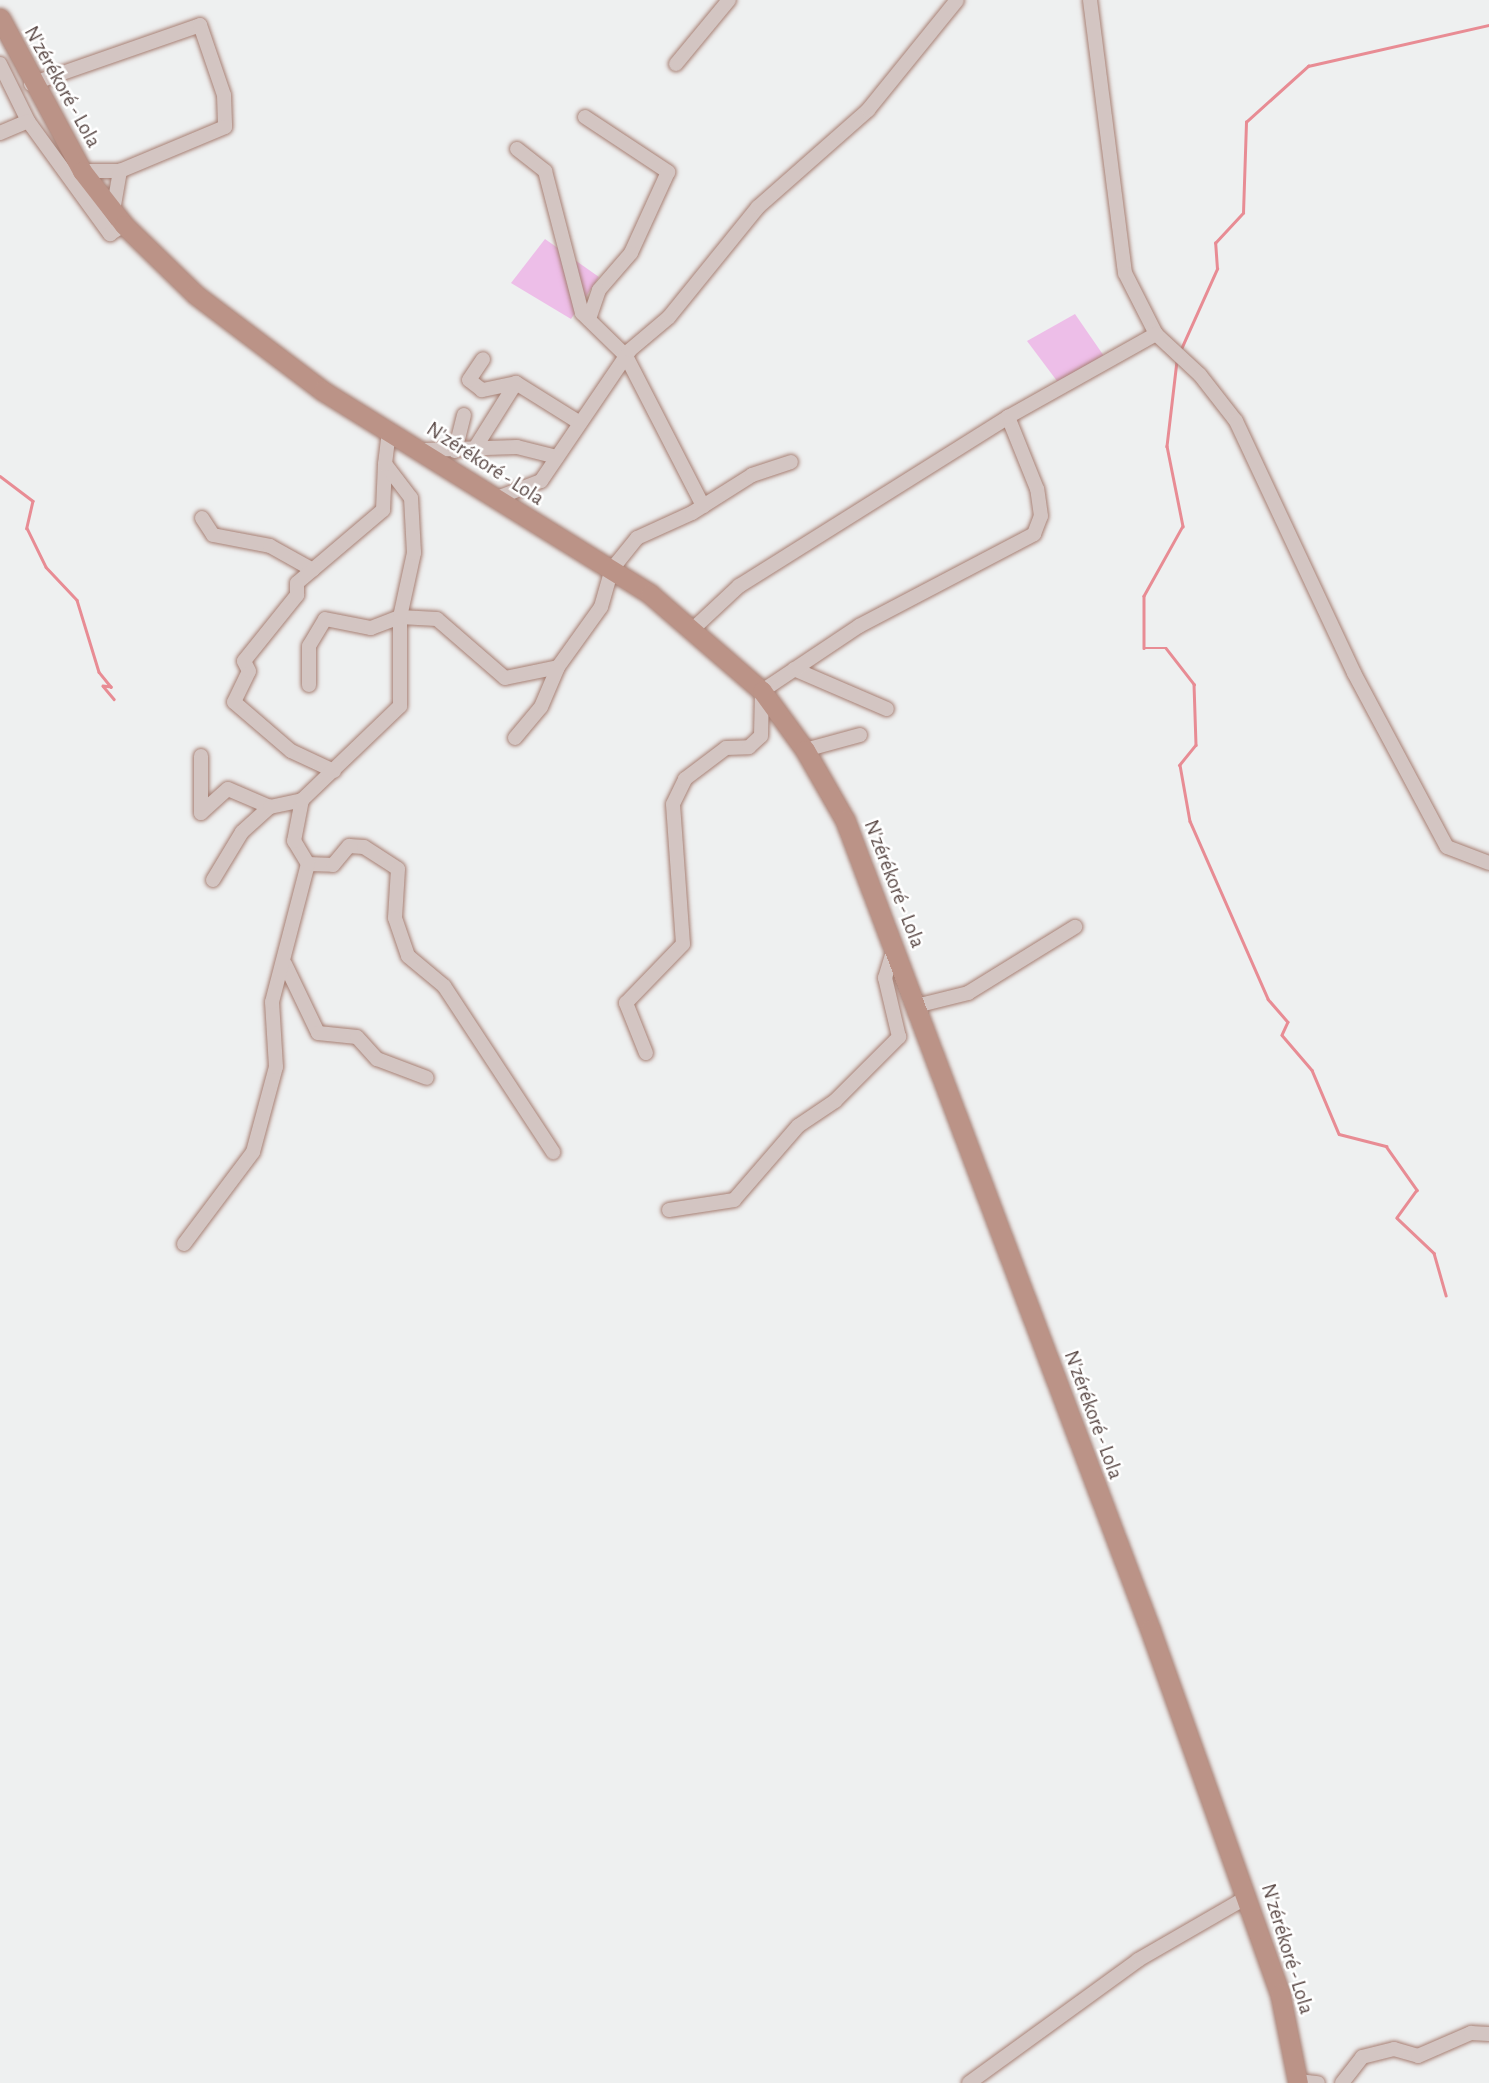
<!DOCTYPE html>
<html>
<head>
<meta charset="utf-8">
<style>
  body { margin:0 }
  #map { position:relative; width:1489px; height:2083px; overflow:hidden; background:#eef0f0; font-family:"Alegreya Sans",sans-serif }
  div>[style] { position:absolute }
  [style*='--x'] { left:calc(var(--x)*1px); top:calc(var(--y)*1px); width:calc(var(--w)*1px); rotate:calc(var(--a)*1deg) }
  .green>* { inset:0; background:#edbee8 }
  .stream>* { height:2.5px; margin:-1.25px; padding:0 1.25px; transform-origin:1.25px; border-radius:1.25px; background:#e88c94 }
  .roads { filter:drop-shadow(0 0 2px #a77f73) drop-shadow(0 0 2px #a77f73) }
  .minor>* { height:14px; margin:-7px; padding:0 7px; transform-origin:7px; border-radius:7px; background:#d3c5c2 }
  .highway>* { height:19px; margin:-9.5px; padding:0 9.5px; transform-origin:9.5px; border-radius:9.5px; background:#bb9387 }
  span { translate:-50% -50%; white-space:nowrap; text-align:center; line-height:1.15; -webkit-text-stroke:5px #fff; paint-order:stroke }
  .street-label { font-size:21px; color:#5b4a47 }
</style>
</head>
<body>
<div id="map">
  <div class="green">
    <i style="clip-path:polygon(545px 239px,599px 277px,571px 319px,511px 283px)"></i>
    <i style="clip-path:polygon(1075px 314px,1106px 359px,1060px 385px,1027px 341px)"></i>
  </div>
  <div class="stream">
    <i style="--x:1181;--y:349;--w:88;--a:-65.8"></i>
    <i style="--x:1217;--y:269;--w:26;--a:-94"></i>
    <i style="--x:1215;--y:243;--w:41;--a:-47"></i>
    <i style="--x:1243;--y:213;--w:91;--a:-88.1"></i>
    <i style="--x:1246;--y:122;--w:84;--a:-42.1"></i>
    <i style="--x:1308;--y:66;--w:186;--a:-12.8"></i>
    <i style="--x:1177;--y:361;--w:86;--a:96.7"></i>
    <i style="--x:1167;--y:446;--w:82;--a:78.7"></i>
    <i style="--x:1183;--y:526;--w:80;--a:119.1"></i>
    <i style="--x:1144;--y:596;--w:52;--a:90"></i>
    <i style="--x:1144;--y:648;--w:22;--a:0"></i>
    <i style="--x:1166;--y:648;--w:46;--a:52.1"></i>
    <i style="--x:1194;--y:684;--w:61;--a:88.1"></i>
    <i style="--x:1196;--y:745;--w:26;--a:129"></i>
    <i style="--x:1180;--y:765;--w:57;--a:79.9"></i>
    <i style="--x:1190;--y:821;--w:194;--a:66.3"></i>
    <i style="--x:1268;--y:999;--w:30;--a:49"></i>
    <i style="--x:1288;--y:1022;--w:14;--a:115"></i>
    <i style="--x:1282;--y:1035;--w:46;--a:49.4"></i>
    <i style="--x:1312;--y:1070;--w:69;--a:67.1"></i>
    <i style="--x:1339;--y:1134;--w:49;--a:14.3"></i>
    <i style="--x:1386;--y:1146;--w:54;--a:54.8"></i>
    <i style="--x:1417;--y:1190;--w:34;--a:126"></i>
    <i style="--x:1397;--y:1218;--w:51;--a:43.4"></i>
    <i style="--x:1434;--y:1253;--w:44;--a:74.1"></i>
    <i style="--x:0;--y:476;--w:41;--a:37.1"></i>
    <i style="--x:33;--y:501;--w:28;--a:103"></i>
    <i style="--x:27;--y:528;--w:43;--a:64"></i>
    <i style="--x:46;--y:567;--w:45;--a:46.8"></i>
    <i style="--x:77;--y:600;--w:75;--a:73"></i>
    <i style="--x:99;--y:672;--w:19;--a:51"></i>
    <i style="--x:111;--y:687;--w:8;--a:-173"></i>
    <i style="--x:103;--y:686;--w:17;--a:50"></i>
  </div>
  <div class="roads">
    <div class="minor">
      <i style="--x:1090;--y:0;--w:275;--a:82.7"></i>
      <i style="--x:1125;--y:273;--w:68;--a:63.1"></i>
      <i style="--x:1156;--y:334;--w:60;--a:43"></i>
      <i style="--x:1200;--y:375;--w:58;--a:52"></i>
      <i style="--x:1236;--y:421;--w:278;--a:64.9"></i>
      <i style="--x:1354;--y:673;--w:197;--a:61.9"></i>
      <i style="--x:1447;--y:847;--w:45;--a:20.9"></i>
      <i style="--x:0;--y:64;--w:64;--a:63.8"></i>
      <i style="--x:28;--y:121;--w:140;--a:54"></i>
      <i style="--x:110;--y:234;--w:17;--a:-33"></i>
      <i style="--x:676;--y:64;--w:83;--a:-50.4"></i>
      <i style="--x:31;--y:84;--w:179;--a:-19.2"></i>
      <i style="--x:200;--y:25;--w:74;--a:71.1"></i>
      <i style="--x:224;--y:95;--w:32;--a:88"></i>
      <i style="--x:225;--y:127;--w:114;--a:157.3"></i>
      <i style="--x:120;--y:171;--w:38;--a:180"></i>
      <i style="--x:585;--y:117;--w:100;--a:33.5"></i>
      <i style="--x:668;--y:172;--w:89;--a:114.6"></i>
      <i style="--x:631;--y:253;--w:49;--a:130.9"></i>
      <i style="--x:599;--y:290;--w:31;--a:109"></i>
      <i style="--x:0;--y:133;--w:30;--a:-23"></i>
      <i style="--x:517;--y:149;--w:36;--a:38"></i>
      <i style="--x:545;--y:171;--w:147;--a:75.4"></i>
      <i style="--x:582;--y:313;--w:62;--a:44.3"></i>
      <i style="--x:626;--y:356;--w:169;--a:62.8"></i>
      <i style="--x:113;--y:211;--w:41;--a:-80.1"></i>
      <i style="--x:516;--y:383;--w:75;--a:32"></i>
      <i style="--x:475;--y:448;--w:77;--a:-57.8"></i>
      <i style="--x:516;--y:383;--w:35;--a:168"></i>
      <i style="--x:482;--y:390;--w:16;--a:-142"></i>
      <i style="--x:469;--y:380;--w:25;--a:-56"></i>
      <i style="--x:425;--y:450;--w:92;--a:-1.9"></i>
      <i style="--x:517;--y:447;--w:41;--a:14"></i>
      <i style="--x:455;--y:451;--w:37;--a:-76"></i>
      <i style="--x:497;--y:498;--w:47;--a:-21.1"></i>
      <i style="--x:541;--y:481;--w:158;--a:-55.8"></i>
      <i style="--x:630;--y:350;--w:51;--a:-40.2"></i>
      <i style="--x:669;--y:317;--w:141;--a:-51"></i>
      <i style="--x:758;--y:207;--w:147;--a:-41.4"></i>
      <i style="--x:868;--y:110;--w:141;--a:-51"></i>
      <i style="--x:202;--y:518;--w:20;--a:57"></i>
      <i style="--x:213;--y:535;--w:58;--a:10.9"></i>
      <i style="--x:270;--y:546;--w:49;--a:29.2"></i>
      <i style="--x:694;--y:628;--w:62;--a:-43"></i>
      <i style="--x:739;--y:586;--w:318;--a:-32.1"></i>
      <i style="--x:794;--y:669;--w:101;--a:23.3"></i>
      <i style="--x:309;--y:685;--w:39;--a:-90"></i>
      <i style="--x:309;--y:646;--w:31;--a:-59"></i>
      <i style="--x:325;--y:619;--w:47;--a:11.1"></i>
      <i style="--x:371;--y:628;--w:31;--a:-21"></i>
      <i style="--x:400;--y:617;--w:37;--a:3"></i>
      <i style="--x:437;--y:619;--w:90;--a:40.9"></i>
      <i style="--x:505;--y:678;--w:54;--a:-11.7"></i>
      <i style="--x:558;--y:667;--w:74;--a:-54.4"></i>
      <i style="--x:601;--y:607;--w:40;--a:-74"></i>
      <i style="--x:612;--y:569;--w:40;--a:-51"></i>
      <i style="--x:637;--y:538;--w:60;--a:-24.4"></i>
      <i style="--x:692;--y:513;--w:71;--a:-32.3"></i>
      <i style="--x:752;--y:475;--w:41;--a:-18.4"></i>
      <i style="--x:515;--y:738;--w:40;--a:-50"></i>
      <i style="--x:541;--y:707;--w:43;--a:-67"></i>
      <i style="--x:805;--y:750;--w:57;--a:-15.3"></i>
      <i style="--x:201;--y:756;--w:57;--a:90"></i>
      <i style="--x:334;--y:771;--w:47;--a:-155.1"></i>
      <i style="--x:291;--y:751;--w:75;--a:-139.3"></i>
      <i style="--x:234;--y:702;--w:34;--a:-64"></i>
      <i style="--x:249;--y:671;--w:11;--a:-117"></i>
      <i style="--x:244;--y:661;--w:85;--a:-51.2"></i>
      <i style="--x:297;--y:595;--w:12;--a:-90"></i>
      <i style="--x:297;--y:583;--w:113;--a:-40.3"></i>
      <i style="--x:383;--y:510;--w:45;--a:-87.5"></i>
      <i style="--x:201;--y:813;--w:36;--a:-42"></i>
      <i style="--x:228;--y:789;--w:46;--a:23.2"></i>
      <i style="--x:308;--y:864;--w:25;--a:2"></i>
      <i style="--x:333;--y:865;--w:25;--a:-50"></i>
      <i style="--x:349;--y:846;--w:15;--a:4"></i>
      <i style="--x:364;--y:847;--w:40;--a:32.9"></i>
      <i style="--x:398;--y:869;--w:49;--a:93.5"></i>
      <i style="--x:395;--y:918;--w:40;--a:71.1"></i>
      <i style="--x:408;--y:956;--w:47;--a:39.8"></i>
      <i style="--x:444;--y:986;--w:199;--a:56.7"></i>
      <i style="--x:213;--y:880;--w:56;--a:-58.9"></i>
      <i style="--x:242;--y:832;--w:38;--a:-42"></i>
      <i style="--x:270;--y:807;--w:33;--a:-12"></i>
      <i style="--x:285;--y:964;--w:76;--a:64.4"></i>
      <i style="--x:318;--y:1033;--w:39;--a:6"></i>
      <i style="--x:357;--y:1037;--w:30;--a:48"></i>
      <i style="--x:377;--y:1059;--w:53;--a:20.8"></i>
      <i style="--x:916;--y:1006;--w:54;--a:-14"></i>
      <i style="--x:968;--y:993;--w:126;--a:-31.7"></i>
      <i style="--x:646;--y:1053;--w:54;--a:-111.8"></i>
      <i style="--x:626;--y:1003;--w:82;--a:-46"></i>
      <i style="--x:683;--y:944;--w:140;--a:-94.1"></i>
      <i style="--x:673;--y:804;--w:28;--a:-64"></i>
      <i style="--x:685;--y:779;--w:51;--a:-37.1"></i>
      <i style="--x:726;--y:748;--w:23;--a:-2"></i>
      <i style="--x:749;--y:747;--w:16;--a:-43"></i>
      <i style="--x:761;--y:736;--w:45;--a:-88.7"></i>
      <i style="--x:762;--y:691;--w:117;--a:-33.8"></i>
      <i style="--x:859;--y:626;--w:198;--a:-27.7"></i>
      <i style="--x:1034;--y:534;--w:19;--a:-69"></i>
      <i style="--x:1041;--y:516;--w:27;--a:-98"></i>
      <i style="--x:1037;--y:489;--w:78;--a:-111.9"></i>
      <i style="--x:1008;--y:417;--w:170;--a:-29.3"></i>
      <i style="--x:669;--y:1210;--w:66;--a:-8.7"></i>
      <i style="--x:734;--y:1200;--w:98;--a:-49.1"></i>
      <i style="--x:798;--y:1126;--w:45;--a:-34"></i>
      <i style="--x:835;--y:1101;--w:91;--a:-45"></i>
      <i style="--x:899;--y:1037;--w:61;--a:-103.3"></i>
      <i style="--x:885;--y:978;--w:30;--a:-73"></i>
      <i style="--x:184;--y:1244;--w:115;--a:-53.1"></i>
      <i style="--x:253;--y:1152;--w:88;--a:-74.9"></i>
      <i style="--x:276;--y:1067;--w:65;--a:-93.5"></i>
      <i style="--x:272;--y:1002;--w:143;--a:-75.4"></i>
      <i style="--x:308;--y:864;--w:27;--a:-121"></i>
      <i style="--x:294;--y:841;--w:42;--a:-79"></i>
      <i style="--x:302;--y:800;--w:136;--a:-43.8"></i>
      <i style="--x:400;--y:706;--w:89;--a:-90"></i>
      <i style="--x:400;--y:617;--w:66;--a:-77.7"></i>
      <i style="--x:414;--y:553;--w:55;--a:-93.1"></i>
      <i style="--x:411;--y:498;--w:43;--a:-127.4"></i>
      <i style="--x:385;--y:464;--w:33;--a:-83"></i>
      <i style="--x:1298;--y:2081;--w:20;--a:6"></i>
      <i style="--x:969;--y:2083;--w:209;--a:-36"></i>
      <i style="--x:1138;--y:1960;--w:126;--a:-30"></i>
      <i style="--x:1342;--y:2083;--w:33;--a:-52"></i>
      <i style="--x:1362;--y:2057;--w:33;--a:-14"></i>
      <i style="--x:1394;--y:2049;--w:25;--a:16"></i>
      <i style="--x:1418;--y:2056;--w:58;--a:-23.5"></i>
      <i style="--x:1471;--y:2033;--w:18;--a:3"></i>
    </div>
    <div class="highway">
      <i style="--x:0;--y:18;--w:174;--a:61.8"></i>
      <i style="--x:82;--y:171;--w:68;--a:52.1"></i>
      <i style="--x:124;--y:225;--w:100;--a:44.2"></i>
      <i style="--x:196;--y:295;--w:159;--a:37.1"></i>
      <i style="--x:323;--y:391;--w:385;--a:31.8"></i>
      <i style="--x:650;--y:594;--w:148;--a:40.9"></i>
      <i style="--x:762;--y:691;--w:73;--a:53.9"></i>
      <i style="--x:805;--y:750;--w:81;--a:60.3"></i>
      <i style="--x:845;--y:820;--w:865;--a:69.34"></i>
      <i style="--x:1150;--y:1629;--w:387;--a:70.4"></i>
      <i style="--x:1280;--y:1994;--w:91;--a:78.6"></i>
    </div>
  </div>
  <div class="street-label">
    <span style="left:62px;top:87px;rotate:61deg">N'zérékoré - Lola</span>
    <span style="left:485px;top:464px;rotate:33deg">N'zérékoré - Lola</span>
    <span style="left:894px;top:884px;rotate:69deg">N'zérékoré - Lola</span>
    <span style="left:1093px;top:1415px;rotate:70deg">N'zérékoré - Lola</span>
    <span style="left:1287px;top:1949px;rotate:73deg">N'zérékoré - Lola</span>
  </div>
</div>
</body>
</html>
